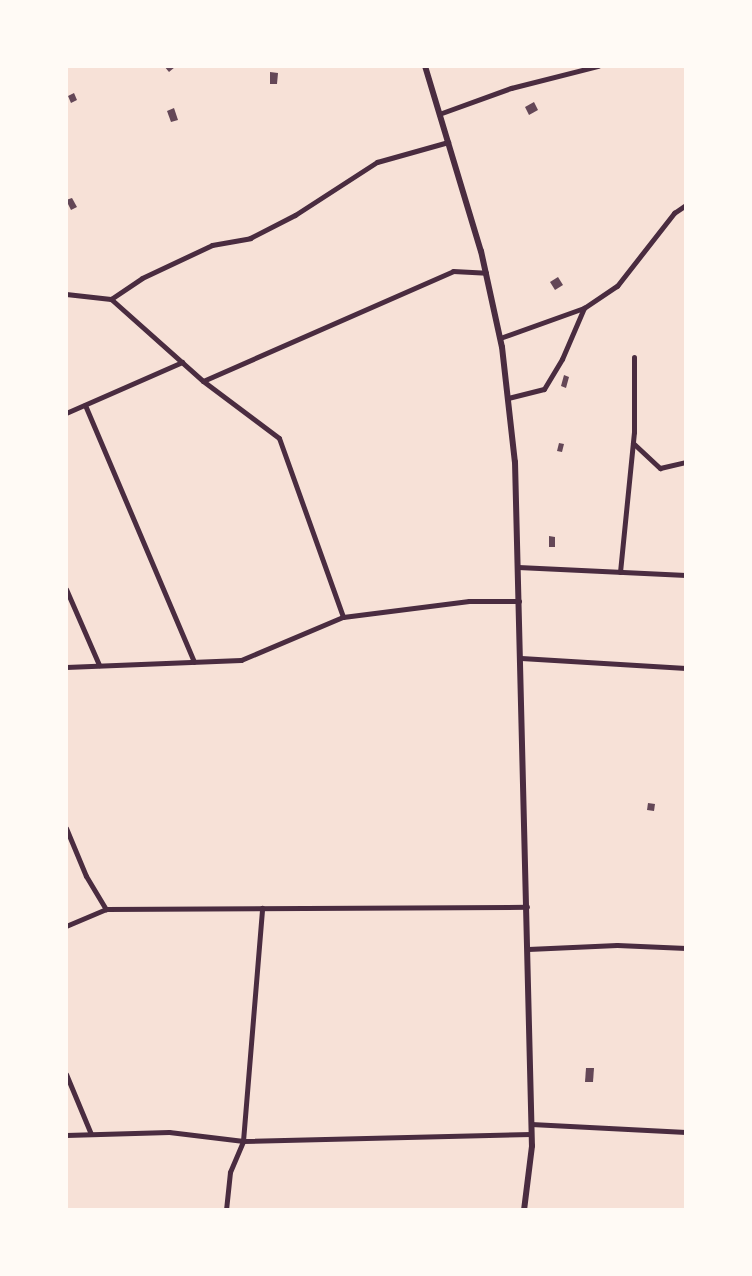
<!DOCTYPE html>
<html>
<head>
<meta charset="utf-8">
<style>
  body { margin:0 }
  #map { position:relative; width:752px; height:1276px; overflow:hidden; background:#f7e1d7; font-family:Jost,sans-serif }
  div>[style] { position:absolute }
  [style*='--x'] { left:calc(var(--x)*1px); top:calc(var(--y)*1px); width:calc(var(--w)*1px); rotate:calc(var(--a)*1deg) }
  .building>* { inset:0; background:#644757 }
  .minor>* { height:5px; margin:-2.5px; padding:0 2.5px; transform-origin:2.5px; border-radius:2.5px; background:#4a2c40 }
  .tertiary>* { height:6px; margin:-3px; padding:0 3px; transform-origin:3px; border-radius:3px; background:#4a2c40 }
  span { translate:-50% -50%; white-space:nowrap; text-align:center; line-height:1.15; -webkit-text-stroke:4.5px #fffaf5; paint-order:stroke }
  .frame { position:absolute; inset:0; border:68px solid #fffaf5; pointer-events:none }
</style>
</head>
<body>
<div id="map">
  <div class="building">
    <i style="clip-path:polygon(164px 66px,175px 66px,175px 67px,169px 72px)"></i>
    <i style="clip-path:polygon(270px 72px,278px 73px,277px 84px,270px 84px)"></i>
    <i style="clip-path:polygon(74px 93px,77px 100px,71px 103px,68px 96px)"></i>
    <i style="clip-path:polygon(534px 102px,538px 110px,529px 115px,525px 107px)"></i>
    <i style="clip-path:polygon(174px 108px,178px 120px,171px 122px,167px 111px)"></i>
    <i style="clip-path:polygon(72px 198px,77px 207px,71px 210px,66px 200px)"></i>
    <i style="clip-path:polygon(558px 277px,563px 285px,555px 290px,550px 282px)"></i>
    <i style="clip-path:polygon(564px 375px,569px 377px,566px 388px,561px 386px)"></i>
    <i style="clip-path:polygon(559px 443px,564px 444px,562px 452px,557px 451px)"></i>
    <i style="clip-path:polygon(549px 536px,555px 537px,555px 547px,549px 547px)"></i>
    <i style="clip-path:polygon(648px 803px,655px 804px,654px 811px,647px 810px)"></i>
    <i style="clip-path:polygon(586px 1068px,594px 1068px,593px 1082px,585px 1082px)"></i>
  </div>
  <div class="minor">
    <i style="--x:439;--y:114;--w:77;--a:-19.9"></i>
    <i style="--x:511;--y:88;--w:90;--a:-14.2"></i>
    <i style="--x:66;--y:294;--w:45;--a:6.3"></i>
    <i style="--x:111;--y:299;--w:123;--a:41.7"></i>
    <i style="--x:203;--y:381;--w:95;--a:36.9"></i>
    <i style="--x:279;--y:438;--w:190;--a:70.3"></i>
    <i style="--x:343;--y:617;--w:127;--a:-7.2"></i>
    <i style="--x:469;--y:601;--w:50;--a:0"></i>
    <i style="--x:111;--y:299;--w:37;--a:-34"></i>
    <i style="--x:142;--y:278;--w:77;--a:-25.2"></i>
    <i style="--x:212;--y:245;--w:39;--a:-10"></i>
    <i style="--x:250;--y:238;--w:51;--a:-27.1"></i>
    <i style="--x:295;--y:215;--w:98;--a:-32.9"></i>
    <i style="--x:377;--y:162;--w:74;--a:-15.7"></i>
    <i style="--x:500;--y:338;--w:89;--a:-19.7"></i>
    <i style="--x:203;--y:381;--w:273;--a:-23.7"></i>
    <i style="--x:453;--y:271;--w:33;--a:3"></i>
    <i style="--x:508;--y:398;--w:37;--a:-14"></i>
    <i style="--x:544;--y:389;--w:35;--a:-59"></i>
    <i style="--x:562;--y:359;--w:56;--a:-66.7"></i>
    <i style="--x:584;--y:308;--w:40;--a:-34"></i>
    <i style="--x:617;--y:286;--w:93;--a:-52"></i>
    <i style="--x:674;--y:213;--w:14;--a:-34"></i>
    <i style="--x:85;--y:405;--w:279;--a:67"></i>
    <i style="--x:66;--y:413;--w:127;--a:-23.7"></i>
    <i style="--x:633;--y:443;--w:37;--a:43"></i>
    <i style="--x:660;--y:468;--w:27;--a:-13"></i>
    <i style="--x:518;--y:567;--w:168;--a:2.7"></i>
    <i style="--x:620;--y:572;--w:141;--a:-84.3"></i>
    <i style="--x:634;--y:432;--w:75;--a:-90"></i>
    <i style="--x:66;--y:589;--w:83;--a:66.5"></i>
    <i style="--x:521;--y:658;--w:165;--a:3.5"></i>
    <i style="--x:66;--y:667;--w:175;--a:-2.3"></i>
    <i style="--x:241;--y:660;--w:111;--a:-22.9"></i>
    <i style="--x:66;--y:828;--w:52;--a:67.4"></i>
    <i style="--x:86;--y:876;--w:39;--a:59"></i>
    <i style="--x:66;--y:926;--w:43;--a:-23"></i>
    <i style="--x:106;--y:909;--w:421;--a:-0.3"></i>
    <i style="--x:528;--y:949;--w:89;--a:-2.6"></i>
    <i style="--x:617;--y:945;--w:69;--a:2.5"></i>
    <i style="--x:66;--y:1074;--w:65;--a:67.4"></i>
    <i style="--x:531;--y:1124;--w:155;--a:3"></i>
    <i style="--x:66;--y:1135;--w:103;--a:-1.7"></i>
    <i style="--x:169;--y:1132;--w:75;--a:6.9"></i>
    <i style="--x:243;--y:1141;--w:288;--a:-1.4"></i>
    <i style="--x:226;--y:1210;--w:38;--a:-84"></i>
    <i style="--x:230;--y:1172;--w:34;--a:-67"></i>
    <i style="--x:243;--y:1141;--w:234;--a:-85.3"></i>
  </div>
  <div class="tertiary">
    <i style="--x:425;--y:66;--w:193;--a:73.2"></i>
    <i style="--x:481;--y:251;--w:98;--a:77.7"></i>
    <i style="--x:502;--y:347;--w:116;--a:83.6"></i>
    <i style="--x:515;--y:462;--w:684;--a:88.58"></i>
    <i style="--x:532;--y:1146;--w:64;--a:97.1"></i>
  </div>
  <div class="frame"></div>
</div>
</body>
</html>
